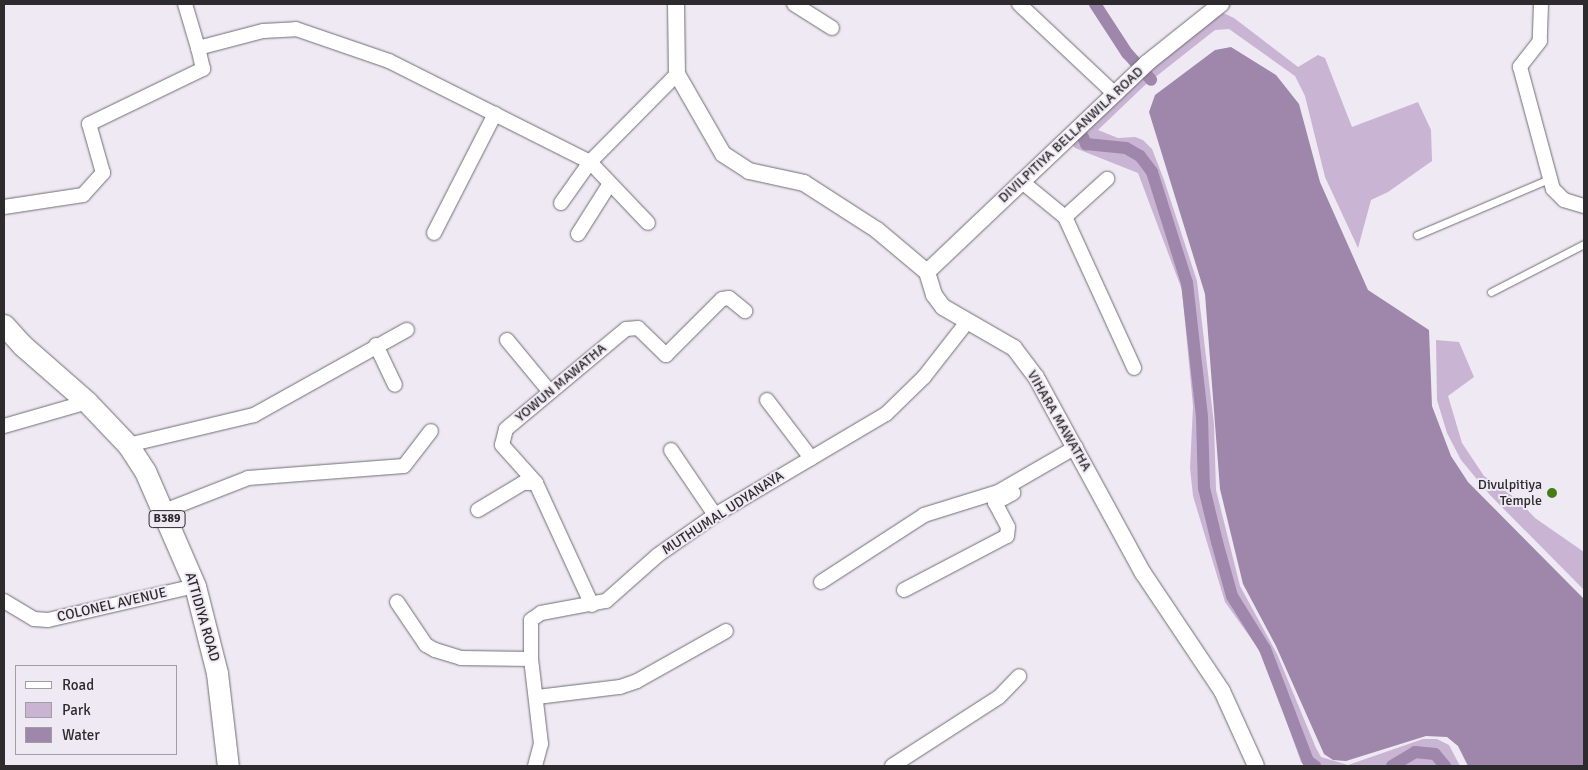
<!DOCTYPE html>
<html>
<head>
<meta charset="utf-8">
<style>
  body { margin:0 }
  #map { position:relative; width:1588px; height:770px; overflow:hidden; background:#efe9f3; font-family:Signika,sans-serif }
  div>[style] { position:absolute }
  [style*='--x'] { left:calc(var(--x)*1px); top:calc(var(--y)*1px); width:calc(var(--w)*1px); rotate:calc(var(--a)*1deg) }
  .green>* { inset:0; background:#c9b4d4 }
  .water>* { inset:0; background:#9e87aa }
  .canal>* { height:12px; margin:-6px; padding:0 6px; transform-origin:6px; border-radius:6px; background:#9e87aa }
  .roads { filter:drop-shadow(0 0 1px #716c74) drop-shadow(0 0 1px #716c74) }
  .service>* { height:7px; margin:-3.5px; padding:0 3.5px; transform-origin:3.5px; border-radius:3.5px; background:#fff }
  .minor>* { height:14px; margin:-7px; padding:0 7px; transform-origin:7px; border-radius:7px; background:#fff }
  .tertiary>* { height:16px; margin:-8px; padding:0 8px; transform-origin:8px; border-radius:8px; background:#fff }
  .primary>* { height:21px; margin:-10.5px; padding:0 10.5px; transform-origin:10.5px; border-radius:10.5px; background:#fff }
  .dots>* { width:14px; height:14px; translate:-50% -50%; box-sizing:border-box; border:2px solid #efe9f3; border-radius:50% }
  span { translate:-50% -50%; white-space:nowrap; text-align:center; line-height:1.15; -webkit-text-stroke:4px #efe9f3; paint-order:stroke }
  .shield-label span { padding:1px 4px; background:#efe9f3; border:1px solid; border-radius:4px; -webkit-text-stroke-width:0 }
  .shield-label { font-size:12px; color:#2d2b2e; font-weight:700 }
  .street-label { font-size:14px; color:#2d2b2e }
  .poi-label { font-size:14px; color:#2d2b2e }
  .right { translate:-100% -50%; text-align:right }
  .frame { position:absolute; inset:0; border:5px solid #2d2b2e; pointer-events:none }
  .legend { position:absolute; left:15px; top:665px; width:162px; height:90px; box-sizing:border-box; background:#efe9f3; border:1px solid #a19da4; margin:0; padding:6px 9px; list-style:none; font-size:15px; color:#2d2b2e }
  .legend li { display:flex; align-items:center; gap:10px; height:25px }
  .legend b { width:25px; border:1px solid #a19da4 }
</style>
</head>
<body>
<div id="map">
  <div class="green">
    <i style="clip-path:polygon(1217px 10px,1234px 18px,1298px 67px,1318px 55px,1325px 58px,1352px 127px,1418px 102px,1431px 130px,1432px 161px,1388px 192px,1371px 200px,1358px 248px,1325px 177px,1305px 96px,1295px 76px,1229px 29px,1215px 30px,1144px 86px,1098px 130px,1118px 138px,1135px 137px,1143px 140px,1152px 149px,1164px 180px,1197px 281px,1214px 424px,1216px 490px,1240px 586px,1277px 654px,1316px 748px,1321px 757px,1348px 765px,1423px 739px,1437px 739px,1449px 745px,1460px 766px,1306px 766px,1301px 762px,1263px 655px,1225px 602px,1193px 496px,1190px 468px,1193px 406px,1182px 290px,1138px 173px,1075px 148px,1067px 138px)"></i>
    <i style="clip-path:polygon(1436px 340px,1459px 342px,1474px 377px,1448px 396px,1462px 443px,1484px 476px,1518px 500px,1535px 518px,1584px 552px,1584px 590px,1490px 495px,1461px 460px,1447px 433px,1437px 400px)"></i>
  </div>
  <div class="water">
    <i style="clip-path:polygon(1231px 47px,1276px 75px,1299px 104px,1320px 182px,1368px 290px,1429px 330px,1432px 406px,1451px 456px,1468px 482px,1584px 599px,1584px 766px,1468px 766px,1458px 746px,1447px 737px,1426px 736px,1346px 761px,1333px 760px,1324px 754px,1276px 646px,1243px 584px,1220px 489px,1205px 294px,1149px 112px,1155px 95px,1215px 50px)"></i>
  </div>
  <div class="canal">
    <i style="--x:1095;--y:4;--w:59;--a:56.9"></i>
    <i style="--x:1127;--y:53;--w:36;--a:48"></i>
    <i style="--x:1083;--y:137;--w:8;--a:67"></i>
    <i style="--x:1086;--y:144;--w:40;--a:5.7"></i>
    <i style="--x:1126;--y:148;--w:16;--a:30"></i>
    <i style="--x:1140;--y:156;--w:20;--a:53"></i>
    <i style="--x:1152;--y:172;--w:116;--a:72.5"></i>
    <i style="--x:1187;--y:283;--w:135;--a:83.6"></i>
    <i style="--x:1202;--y:417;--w:71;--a:88.4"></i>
    <i style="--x:1204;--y:488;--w:56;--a:76.5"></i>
    <i style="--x:1217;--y:542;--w:56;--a:74.5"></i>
    <i style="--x:1232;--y:596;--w:62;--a:58.1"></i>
    <i style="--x:1265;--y:649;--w:120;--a:69"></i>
    <i style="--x:1308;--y:761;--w:9;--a:36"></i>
    <i style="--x:1392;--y:766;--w:27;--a:-31"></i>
    <i style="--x:1415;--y:752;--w:20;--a:6"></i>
    <i style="--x:1435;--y:754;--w:16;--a:50"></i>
  </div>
  <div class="roads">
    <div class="service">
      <i style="--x:1417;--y:235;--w:143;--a:-23"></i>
      <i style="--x:1491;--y:292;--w:105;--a:-27.3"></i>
    </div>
    <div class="minor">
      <i style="--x:185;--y:4;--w:46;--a:73.5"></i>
      <i style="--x:794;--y:4;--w:45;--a:32.3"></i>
      <i style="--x:1019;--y:4;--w:132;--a:43.2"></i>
      <i style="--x:1541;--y:4;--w:37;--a:92"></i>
      <i style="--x:1540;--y:41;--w:33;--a:128"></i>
      <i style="--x:1520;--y:67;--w:126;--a:74.9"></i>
      <i style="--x:1553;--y:189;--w:16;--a:45"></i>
      <i style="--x:1564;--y:200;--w:21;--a:17"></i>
      <i style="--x:1021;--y:181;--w:57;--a:39.3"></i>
      <i style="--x:1065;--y:217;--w:166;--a:65.4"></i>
      <i style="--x:561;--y:203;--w:50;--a:-54.7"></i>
      <i style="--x:590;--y:162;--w:84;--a:46.4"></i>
      <i style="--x:4;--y:207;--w:80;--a:-8.6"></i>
      <i style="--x:83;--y:195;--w:30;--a:-48"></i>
      <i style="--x:103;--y:173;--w:51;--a:-105.9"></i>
      <i style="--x:89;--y:124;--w:127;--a:-25.8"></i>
      <i style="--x:203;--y:69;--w:22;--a:-103"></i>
      <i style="--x:198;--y:48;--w:67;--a:-14.7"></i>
      <i style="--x:263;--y:31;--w:33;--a:-3"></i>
      <i style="--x:296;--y:29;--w:98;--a:19"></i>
      <i style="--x:389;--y:61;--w:225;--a:26.7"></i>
      <i style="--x:590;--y:162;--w:124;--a:-45.3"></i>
      <i style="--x:1065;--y:217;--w:57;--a:-42.1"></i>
      <i style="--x:434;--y:233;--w:134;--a:-62.9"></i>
      <i style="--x:578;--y:234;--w:58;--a:-57.7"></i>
      <i style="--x:507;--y:340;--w:67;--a:50.4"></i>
      <i style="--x:376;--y:345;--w:44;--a:64.6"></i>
      <i style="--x:767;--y:400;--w:73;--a:52.8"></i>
      <i style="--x:4;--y:426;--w:86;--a:-16.1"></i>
      <i style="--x:128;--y:445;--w:130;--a:-13.4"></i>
      <i style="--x:254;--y:415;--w:175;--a:-29.1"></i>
      <i style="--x:671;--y:450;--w:78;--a:55.9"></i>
      <i style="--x:478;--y:510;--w:52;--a:-31"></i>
      <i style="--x:523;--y:483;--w:13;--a:0"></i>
      <i style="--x:164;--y:511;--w:90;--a:-21.4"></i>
      <i style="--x:248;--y:478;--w:156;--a:-4.4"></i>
      <i style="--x:404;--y:466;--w:44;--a:-52.4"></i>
      <i style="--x:821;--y:582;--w:123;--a:-33"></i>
      <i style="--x:924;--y:515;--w:77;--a:-17.3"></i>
      <i style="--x:998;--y:492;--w:90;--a:-30"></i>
      <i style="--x:904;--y:590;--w:116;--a:-27.7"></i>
      <i style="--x:1007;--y:536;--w:9;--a:-84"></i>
      <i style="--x:1008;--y:527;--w:27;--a:-118"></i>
      <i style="--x:995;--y:503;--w:21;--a:-29"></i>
      <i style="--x:4;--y:601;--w:35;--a:31"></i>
      <i style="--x:34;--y:619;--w:14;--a:4"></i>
      <i style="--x:48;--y:620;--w:151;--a:-13"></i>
      <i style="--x:397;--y:602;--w:52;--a:56"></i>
      <i style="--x:426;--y:645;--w:10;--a:29"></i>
      <i style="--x:435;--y:650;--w:27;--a:17"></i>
      <i style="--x:461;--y:658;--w:70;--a:0.8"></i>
      <i style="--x:592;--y:605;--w:134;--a:-114.7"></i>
      <i style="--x:536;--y:483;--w:51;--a:-131.8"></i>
      <i style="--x:502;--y:445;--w:16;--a:-76"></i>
      <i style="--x:506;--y:429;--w:156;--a:-39.8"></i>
      <i style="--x:626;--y:329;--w:12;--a:-5"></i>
      <i style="--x:638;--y:328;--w:39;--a:44"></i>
      <i style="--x:666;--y:355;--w:79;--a:-45"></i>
      <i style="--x:722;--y:299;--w:7;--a:-8"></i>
      <i style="--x:729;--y:298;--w:21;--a:39"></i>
      <i style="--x:537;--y:697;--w:84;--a:-6.9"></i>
      <i style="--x:620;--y:687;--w:18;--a:-19"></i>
      <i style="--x:637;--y:681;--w:102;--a:-29.3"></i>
      <i style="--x:535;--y:766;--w:23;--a:-75"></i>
      <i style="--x:541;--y:744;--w:86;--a:-96.7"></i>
      <i style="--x:531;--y:659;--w:39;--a:-90"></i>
      <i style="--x:531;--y:620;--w:12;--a:-35"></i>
      <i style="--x:541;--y:613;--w:66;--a:-10.5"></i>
      <i style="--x:606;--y:601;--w:69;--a:-41.5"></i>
      <i style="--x:658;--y:555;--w:70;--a:-35.1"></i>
      <i style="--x:715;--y:515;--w:199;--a:-30.6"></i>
      <i style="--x:886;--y:414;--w:53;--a:-44.2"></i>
      <i style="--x:924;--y:377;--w:70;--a:-52"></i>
      <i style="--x:892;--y:766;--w:127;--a:-32.8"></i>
      <i style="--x:999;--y:697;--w:29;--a:-46"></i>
    </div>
    <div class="tertiary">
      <i style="--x:676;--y:4;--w:70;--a:89.2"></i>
      <i style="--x:677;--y:74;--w:92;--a:60.1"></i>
      <i style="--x:723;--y:154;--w:31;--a:33"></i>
      <i style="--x:749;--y:171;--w:56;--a:12.3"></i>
      <i style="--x:804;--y:183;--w:87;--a:32.8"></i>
      <i style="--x:877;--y:230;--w:65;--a:40"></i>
      <i style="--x:927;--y:272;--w:24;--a:73"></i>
      <i style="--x:934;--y:295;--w:15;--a:53"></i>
      <i style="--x:943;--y:307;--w:82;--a:30"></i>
      <i style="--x:1014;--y:348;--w:36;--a:53"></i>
      <i style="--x:1036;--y:377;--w:223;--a:61.4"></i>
      <i style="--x:1143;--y:573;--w:142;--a:56.2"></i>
      <i style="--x:1222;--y:691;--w:82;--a:65.6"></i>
      <i style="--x:927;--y:272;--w:303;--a:-43.5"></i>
      <i style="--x:1147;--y:63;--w:95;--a:-38.6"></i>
    </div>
    <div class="primary">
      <i style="--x:4;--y:325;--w:27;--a:48"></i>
      <i style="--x:22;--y:345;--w:86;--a:41.2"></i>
      <i style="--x:87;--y:402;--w:59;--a:46.4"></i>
      <i style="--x:128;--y:445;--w:31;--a:57"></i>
      <i style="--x:145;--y:471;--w:125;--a:66.5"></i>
      <i style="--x:195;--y:586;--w:90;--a:75.8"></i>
      <i style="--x:217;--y:673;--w:94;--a:83.3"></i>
    </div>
  </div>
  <div class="dots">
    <i style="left:1552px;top:493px;background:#467d13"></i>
  </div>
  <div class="shield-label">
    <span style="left:167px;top:519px">B389</span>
  </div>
  <div class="street-label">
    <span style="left:1071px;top:135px;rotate:-43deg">DIVILPITIYA BELLANWILA ROAD</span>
    <span style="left:561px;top:383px;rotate:-40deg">YOWUN MAWATHA</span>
    <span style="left:1059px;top:421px;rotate:60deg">VIHARA MAWATHA</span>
    <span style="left:723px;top:513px;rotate:-33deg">MUTHUMAL UDYANAYA</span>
    <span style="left:112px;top:605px;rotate:-13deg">COLONEL AVENUE</span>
    <span style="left:202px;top:617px;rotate:74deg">ATTIDIYA ROAD</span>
  </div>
  <div class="poi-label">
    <span class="right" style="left:1542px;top:493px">Divulpitiya<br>Temple</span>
  </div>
  <div class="frame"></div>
  <ul class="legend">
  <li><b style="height:6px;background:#fff"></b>Road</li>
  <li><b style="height:14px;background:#c9b4d4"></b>Park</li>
  <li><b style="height:14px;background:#9e87aa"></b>Water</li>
  </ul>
</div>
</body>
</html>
